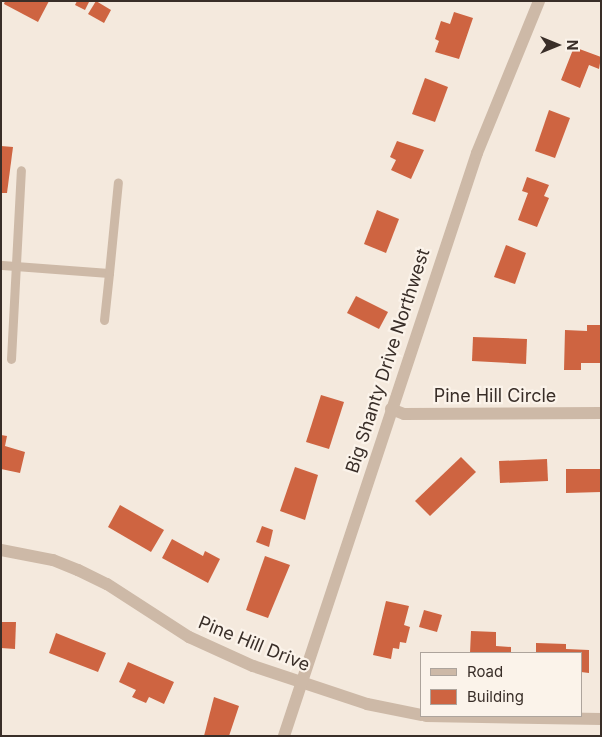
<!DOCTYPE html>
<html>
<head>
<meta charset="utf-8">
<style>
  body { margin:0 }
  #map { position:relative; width:602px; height:737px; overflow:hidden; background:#f4e9dd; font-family:Inter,sans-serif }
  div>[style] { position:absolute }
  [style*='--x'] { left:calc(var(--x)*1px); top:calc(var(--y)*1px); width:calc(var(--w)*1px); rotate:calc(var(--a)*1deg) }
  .building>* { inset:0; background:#ce6441 }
  .service>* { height:9px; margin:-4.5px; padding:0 4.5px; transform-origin:4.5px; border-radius:4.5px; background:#cdb9a7 }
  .minor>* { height:12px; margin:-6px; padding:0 6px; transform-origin:6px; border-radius:6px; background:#cdb9a7 }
  .tertiary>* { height:12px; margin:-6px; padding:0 6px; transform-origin:6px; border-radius:6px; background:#cdb9a7 }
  span { translate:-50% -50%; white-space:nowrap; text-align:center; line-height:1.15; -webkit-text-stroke:4.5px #fbf3ea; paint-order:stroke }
  .street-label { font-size:18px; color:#392e28 }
  .frame { position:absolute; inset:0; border:2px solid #392e28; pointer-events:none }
  .legend { position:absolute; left:420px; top:652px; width:162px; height:65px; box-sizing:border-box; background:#fbf3ea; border:1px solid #ada49c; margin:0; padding:6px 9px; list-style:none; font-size:15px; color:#392e28 }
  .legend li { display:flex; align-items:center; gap:10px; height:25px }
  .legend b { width:25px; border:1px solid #ada49c }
  .north { position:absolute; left:532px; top:20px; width:50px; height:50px; -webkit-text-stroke:4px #fbf3ea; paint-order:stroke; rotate:90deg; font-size:14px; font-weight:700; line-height:20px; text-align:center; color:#392e28 }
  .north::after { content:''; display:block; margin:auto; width:18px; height:22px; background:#392e28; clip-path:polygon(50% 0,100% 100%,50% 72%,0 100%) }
</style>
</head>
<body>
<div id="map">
  <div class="building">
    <i style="clip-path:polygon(5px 1px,49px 1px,38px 22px,4px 4px)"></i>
    <i style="clip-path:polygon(77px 1px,89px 2px,85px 10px,75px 5px)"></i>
    <i style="clip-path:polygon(96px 1px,111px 10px,104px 23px,88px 14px)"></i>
    <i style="clip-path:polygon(454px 12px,473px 18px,459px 59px,435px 52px,439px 41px,435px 39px,441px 21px,450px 24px)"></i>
    <i style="clip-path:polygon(574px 47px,601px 57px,599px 69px,589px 65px,580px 88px,561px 80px)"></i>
    <i style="clip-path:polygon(425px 78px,448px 87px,435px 122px,412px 114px)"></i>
    <i style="clip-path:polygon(549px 110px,570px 118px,555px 158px,535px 151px)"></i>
    <i style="clip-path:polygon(397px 141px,424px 150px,411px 179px,391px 170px,396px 160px,390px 157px)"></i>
    <i style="clip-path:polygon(1px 146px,13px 147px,7px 193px,1px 193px)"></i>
    <i style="clip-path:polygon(527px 177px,549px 185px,544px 196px,549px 198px,537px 227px,518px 220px,528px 193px,522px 191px)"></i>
    <i style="clip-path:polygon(377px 210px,399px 219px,386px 253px,364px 244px)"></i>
    <i style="clip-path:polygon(506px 245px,526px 253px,515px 284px,494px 277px)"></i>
    <i style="clip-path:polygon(356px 296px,388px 312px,379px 329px,347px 313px)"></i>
    <i style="clip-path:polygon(587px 325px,601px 325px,601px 363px,581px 363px,581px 370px,564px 370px,565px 330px,587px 331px)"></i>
    <i style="clip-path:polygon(473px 337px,527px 339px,526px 364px,472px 361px)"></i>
    <i style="clip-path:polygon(321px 395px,344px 402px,329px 449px,306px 442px)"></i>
    <i style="clip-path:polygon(1px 435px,7px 436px,5px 446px,25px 452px,20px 473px,1px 469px)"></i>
    <i style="clip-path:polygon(461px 457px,476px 472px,430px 516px,415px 501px)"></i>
    <i style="clip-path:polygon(547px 459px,548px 481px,500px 483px,499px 461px)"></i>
    <i style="clip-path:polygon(295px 467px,318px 475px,305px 520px,280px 511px)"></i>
    <i style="clip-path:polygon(566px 469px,601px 469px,601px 492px,566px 493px)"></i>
    <i style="clip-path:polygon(120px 505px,164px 530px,151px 552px,108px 527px)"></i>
    <i style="clip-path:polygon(262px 526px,273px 530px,269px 547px,256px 542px)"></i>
    <i style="clip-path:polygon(172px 539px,203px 556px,205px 551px,220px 559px,208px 583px,162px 558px)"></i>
    <i style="clip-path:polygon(265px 556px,290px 565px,268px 618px,246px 610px)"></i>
    <i style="clip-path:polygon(386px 601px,409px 606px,404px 625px,410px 627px,406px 643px,400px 642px,399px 649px,393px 648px,391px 659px,373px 655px)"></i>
    <i style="clip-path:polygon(424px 610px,442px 615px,437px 632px,419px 627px)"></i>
    <i style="clip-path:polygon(1px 622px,16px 622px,15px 649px,1px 648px)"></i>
    <i style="clip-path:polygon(471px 631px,496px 632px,496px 646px,511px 647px,511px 653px,470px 653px)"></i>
    <i style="clip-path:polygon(56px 633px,106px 653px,98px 672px,49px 653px)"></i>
    <i style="clip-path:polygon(536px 643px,566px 644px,566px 649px,589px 650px,589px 673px,581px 672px,581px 653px,536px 653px)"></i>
    <i style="clip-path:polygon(128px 662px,174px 682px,164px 704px,149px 697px,146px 703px,132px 697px,136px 690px,119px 682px)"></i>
    <i style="clip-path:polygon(214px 697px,239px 706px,229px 736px,204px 736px)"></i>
  </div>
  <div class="service">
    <i style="--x:2;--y:265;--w:107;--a:4.3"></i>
    <i style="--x:109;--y:273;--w:91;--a:-84.4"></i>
    <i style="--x:104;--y:320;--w:47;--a:-83.9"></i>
    <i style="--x:11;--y:359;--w:189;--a:-87"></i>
  </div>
  <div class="minor">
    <i style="--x:391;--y:409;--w:14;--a:21"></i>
    <i style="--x:404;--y:414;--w:197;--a:-0.3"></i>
    <i style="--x:1;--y:550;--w:53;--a:10.9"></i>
    <i style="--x:53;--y:560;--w:27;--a:22"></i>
    <i style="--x:78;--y:570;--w:32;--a:26"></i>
    <i style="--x:107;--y:584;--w:98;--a:32.9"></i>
    <i style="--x:189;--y:637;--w:70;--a:24.4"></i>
    <i style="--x:253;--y:666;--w:120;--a:18.4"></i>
    <i style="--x:367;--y:704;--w:55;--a:11.5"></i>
    <i style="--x:426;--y:716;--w:175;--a:1"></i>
  </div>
  <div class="tertiary">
    <i style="--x:284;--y:736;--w:614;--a:-71.68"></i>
    <i style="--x:477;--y:153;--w:164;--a:-67.8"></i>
  </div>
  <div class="street-label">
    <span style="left:388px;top:361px;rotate:-72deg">Big Shanty Drive Northwest</span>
    <span style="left:495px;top:396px">Pine Hill Circle</span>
    <span style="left:254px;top:644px;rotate:22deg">Pine Hill Drive</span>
  </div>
  <div class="frame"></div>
  <ul class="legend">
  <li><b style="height:6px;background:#cdb9a7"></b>Road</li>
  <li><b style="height:14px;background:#ce6441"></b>Building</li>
  </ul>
  <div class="north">N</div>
</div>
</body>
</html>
